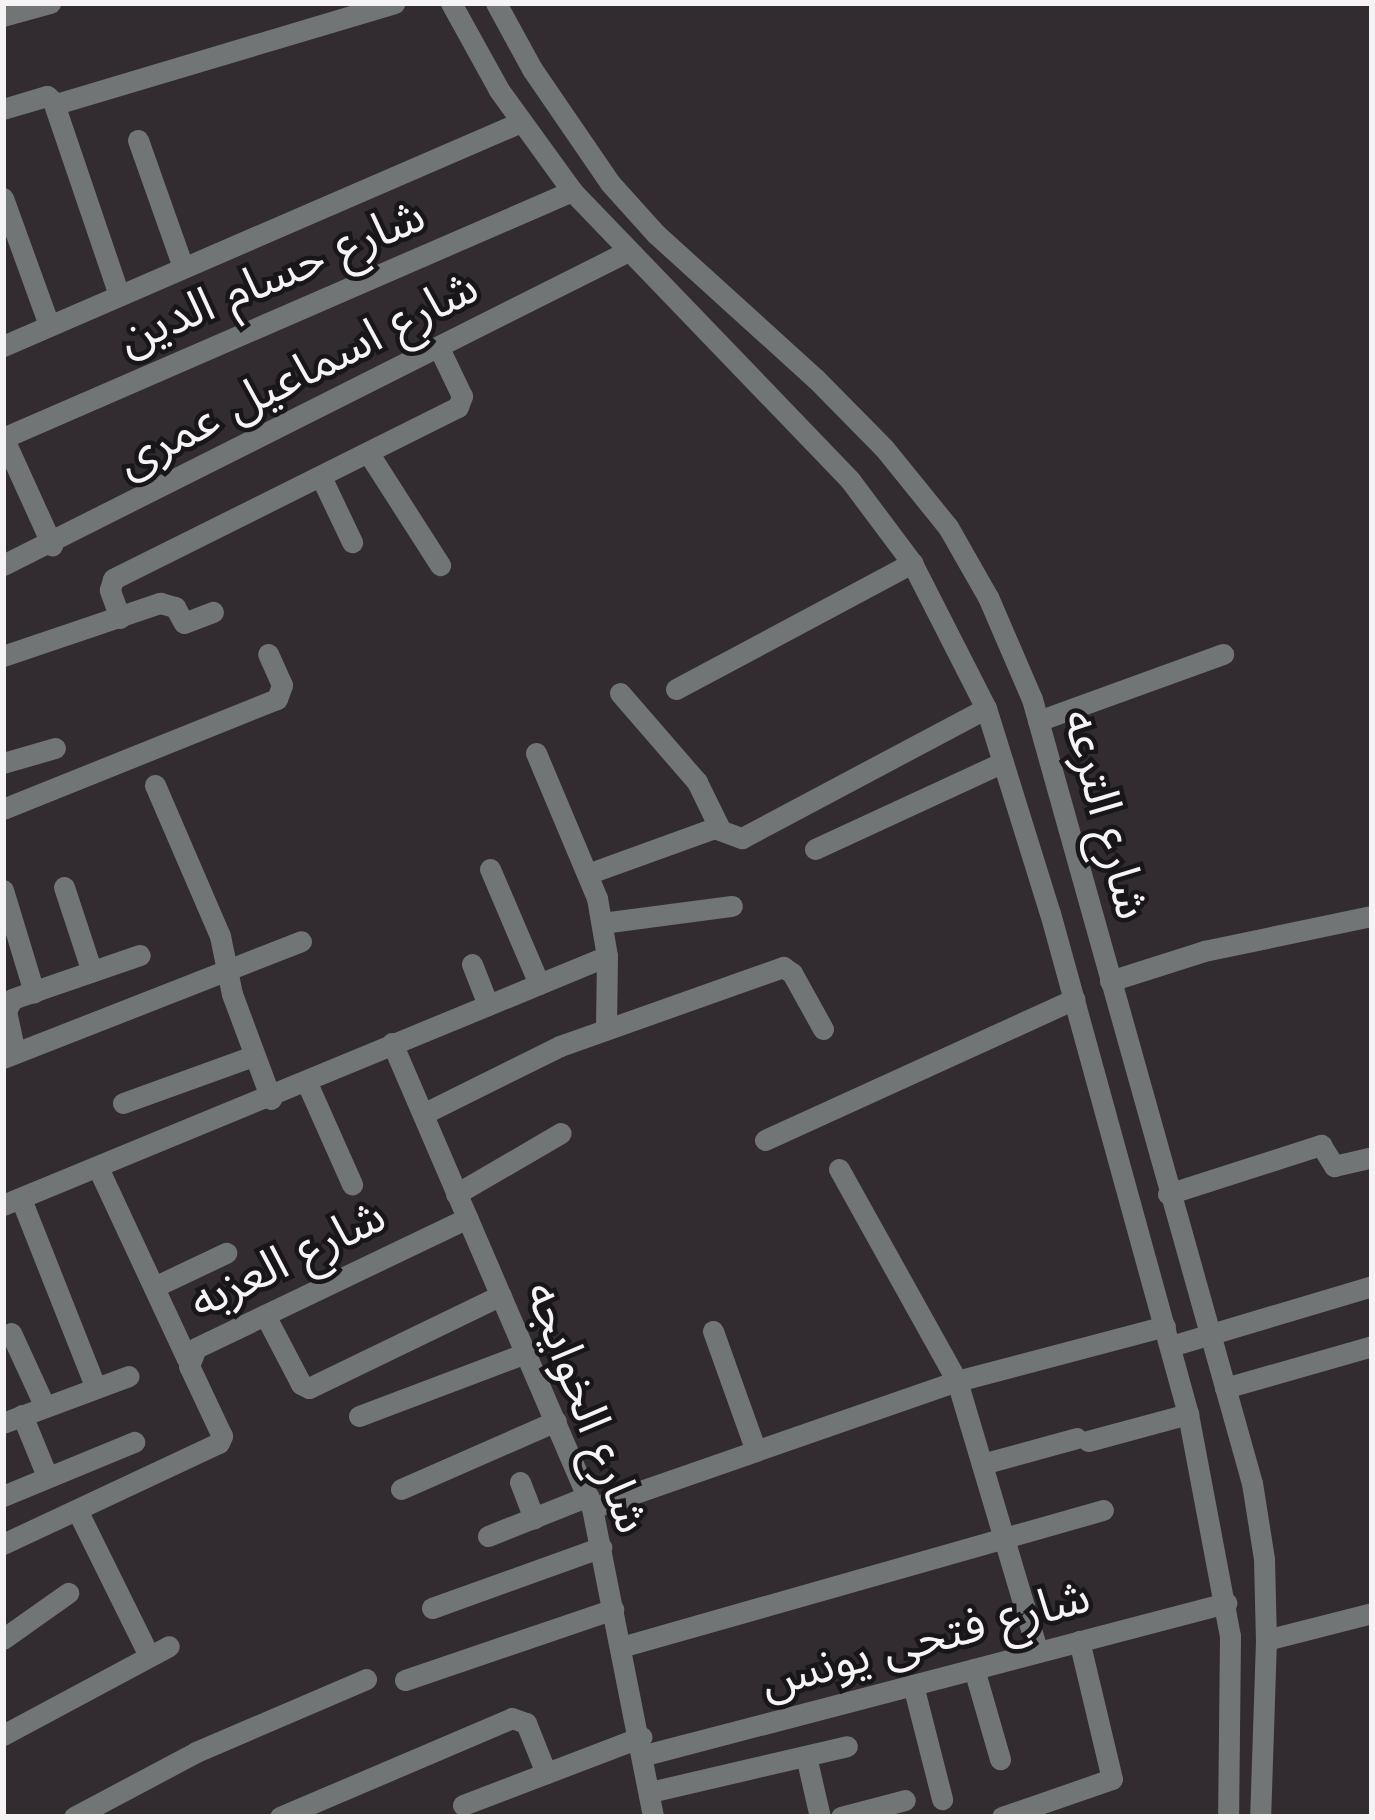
<!DOCTYPE html>
<html>
<head>
<meta charset="utf-8">
<style>
  body { margin:0 }
  #map { position:relative; width:1375px; height:1820px; overflow:hidden; background:#322c31; font-family:Jost,"Noto Sans Arabic",sans-serif }
  div>[style] { position:absolute }
  [style*='--x'] { left:calc(var(--x)*1px); top:calc(var(--y)*1px); width:calc(var(--w)*1px); rotate:calc(var(--a)*1deg) }
  .minor>* { height:21px; margin:-10.5px; padding:0 10.5px; transform-origin:10.5px; border-radius:10.5px; background:#717575 }
  span { translate:-50% -50%; white-space:nowrap; text-align:center; line-height:1.15; -webkit-text-stroke:9px #181618; paint-order:stroke }
  .street-label { font-size:48px; color:#f6f3f5 }
  .frame { position:absolute; inset:0; border:6px solid #f6f3f5; pointer-events:none }
</style>
</head>
<body>
<div id="map">
  <div class="minor">
    <i style="--x:451;--y:3;--w:99;--a:61.1"></i>
    <i style="--x:499;--y:90;--w:125;--a:54.1"></i>
    <i style="--x:572;--y:191;--w:401;--a:46.1"></i>
    <i style="--x:850;--y:480;--w:104;--a:53.2"></i>
    <i style="--x:912;--y:563;--w:163;--a:63"></i>
    <i style="--x:986;--y:708;--w:215;--a:72.7"></i>
    <i style="--x:1050;--y:913;--w:520;--a:74.6"></i>
    <i style="--x:1188;--y:1414;--w:226;--a:79.3"></i>
    <i style="--x:1230;--y:1636;--w:181;--a:90.6"></i>
    <i style="--x:496;--y:3;--w:75;--a:61.4"></i>
    <i style="--x:532;--y:69;--w:138;--a:55.6"></i>
    <i style="--x:610;--y:183;--w:69;--a:48"></i>
    <i style="--x:656;--y:234;--w:215;--a:42.2"></i>
    <i style="--x:815;--y:378;--w:98;--a:45.4"></i>
    <i style="--x:884;--y:448;--w:102;--a:51"></i>
    <i style="--x:948;--y:527;--w:81;--a:60.3"></i>
    <i style="--x:988;--y:597;--w:111;--a:66.7"></i>
    <i style="--x:1032;--y:699;--w:814;--a:74.33"></i>
    <i style="--x:1252;--y:1483;--w:77;--a:81"></i>
    <i style="--x:1264;--y:1559;--w:81;--a:88.6"></i>
    <i style="--x:1266;--y:1640;--w:177;--a:91.9"></i>
    <i style="--x:3;--y:16;--w:49;--a:-15.5"></i>
    <i style="--x:54;--y:104;--w:199;--a:71.2"></i>
    <i style="--x:3;--y:109;--w:46;--a:-16.5"></i>
    <i style="--x:47;--y:96;--w:12;--a:42"></i>
    <i style="--x:56;--y:104;--w:353;--a:-16.6"></i>
    <i style="--x:138;--y:140;--w:132;--a:70.5"></i>
    <i style="--x:3;--y:198;--w:135;--a:70.1"></i>
    <i style="--x:3;--y:346;--w:564;--a:-23.39"></i>
    <i style="--x:3;--y:437;--w:119;--a:65.6"></i>
    <i style="--x:3;--y:438;--w:620;--a:-23.47"></i>
    <i style="--x:369;--y:454;--w:132;--a:57.4"></i>
    <i style="--x:322;--y:479;--w:70;--a:64.5"></i>
    <i style="--x:3;--y:565;--w:699;--a:-26.67"></i>
    <i style="--x:120;--y:618;--w:30;--a:-110"></i>
    <i style="--x:110;--y:590;--w:11;--a:-75"></i>
    <i style="--x:113;--y:579;--w:385;--a:-26.5"></i>
    <i style="--x:458;--y:407;--w:12;--a:-70"></i>
    <i style="--x:462;--y:396;--w:53;--a:-115.6"></i>
    <i style="--x:3;--y:656;--w:166;--a:-18.7"></i>
    <i style="--x:160;--y:603;--w:16;--a:15"></i>
    <i style="--x:175;--y:607;--w:18;--a:61"></i>
    <i style="--x:184;--y:623;--w:31;--a:-21"></i>
    <i style="--x:676;--y:689;--w:268;--a:-28.1"></i>
    <i style="--x:620;--y:693;--w:118;--a:49.1"></i>
    <i style="--x:697;--y:782;--w:50;--a:63.9"></i>
    <i style="--x:1038;--y:721;--w:197;--a:-19.9"></i>
    <i style="--x:536;--y:753;--w:157;--a:67.2"></i>
    <i style="--x:597;--y:898;--w:59;--a:80.2"></i>
    <i style="--x:607;--y:956;--w:72;--a:90.8"></i>
    <i style="--x:3;--y:763;--w:54;--a:-16.1"></i>
    <i style="--x:155;--y:785;--w:164;--a:66.7"></i>
    <i style="--x:220;--y:936;--w:59;--a:78.3"></i>
    <i style="--x:232;--y:994;--w:112;--a:69.6"></i>
    <i style="--x:3;--y:809;--w:295;--a:-21.9"></i>
    <i style="--x:277;--y:699;--w:15;--a:-70"></i>
    <i style="--x:282;--y:685;--w:34;--a:-114"></i>
    <i style="--x:815;--y:849;--w:207;--a:-24.8"></i>
    <i style="--x:490;--y:869;--w:125;--a:66.9"></i>
    <i style="--x:590;--y:873;--w:132;--a:-19.9"></i>
    <i style="--x:714;--y:828;--w:30;--a:20"></i>
    <i style="--x:742;--y:838;--w:276;--a:-28"></i>
    <i style="--x:64;--y:887;--w:89;--a:71.8"></i>
    <i style="--x:3;--y:890;--w:107;--a:73.1"></i>
    <i style="--x:602;--y:923;--w:131;--a:-7.5"></i>
    <i style="--x:472;--y:964;--w:44;--a:68.7"></i>
    <i style="--x:1110;--y:981;--w:99;--a:-17.7"></i>
    <i style="--x:1204;--y:951;--w:172;--a:-11.8"></i>
    <i style="--x:392;--y:1043;--w:506;--a:66.73"></i>
    <i style="--x:592;--y:1508;--w:315;--a:78.8"></i>
    <i style="--x:15;--y:1053;--w:43;--a:-102.1"></i>
    <i style="--x:6;--y:1011;--w:13;--a:-63"></i>
    <i style="--x:12;--y:999;--w:135;--a:-19"></i>
    <i style="--x:3;--y:1058;--w:320;--a:-21.4"></i>
    <i style="--x:307;--y:1083;--w:111;--a:66"></i>
    <i style="--x:123;--y:1103;--w:138;--a:-19.9"></i>
    <i style="--x:423;--y:1114;--w:153;--a:-26.4"></i>
    <i style="--x:560;--y:1046;--w:237;--a:-19.5"></i>
    <i style="--x:783;--y:967;--w:11;--a:34"></i>
    <i style="--x:792;--y:973;--w:64;--a:61"></i>
    <i style="--x:765;--y:1140;--w:340;--a:-24.5"></i>
    <i style="--x:839;--y:1169;--w:243;--a:60.9"></i>
    <i style="--x:957;--y:1381;--w:283;--a:73.4"></i>
    <i style="--x:99;--y:1170;--w:208;--a:65"></i>
    <i style="--x:456;--y:1194;--w:121;--a:-30.2"></i>
    <i style="--x:1168;--y:1194;--w:161;--a:-17.8"></i>
    <i style="--x:1321;--y:1145;--w:25;--a:58"></i>
    <i style="--x:1334;--y:1166;--w:39;--a:-13"></i>
    <i style="--x:21;--y:1199;--w:203;--a:68.4"></i>
    <i style="--x:3;--y:1205;--w:653;--a:-22.4"></i>
    <i style="--x:154;--y:1287;--w:80;--a:-25.3"></i>
    <i style="--x:265;--y:1315;--w:78;--a:62.4"></i>
    <i style="--x:301;--y:1384;--w:9;--a:27"></i>
    <i style="--x:309;--y:1388;--w:213;--a:-25.8"></i>
    <i style="--x:713;--y:1331;--w:127;--a:70.3"></i>
    <i style="--x:11;--y:1333;--w:81;--a:65.3"></i>
    <i style="--x:1171;--y:1346;--w:210;--a:-16.6"></i>
    <i style="--x:1225;--y:1388;--w:153;--a:-15.9"></i>
    <i style="--x:22;--y:1415;--w:66;--a:67.7"></i>
    <i style="--x:359;--y:1416;--w:178;--a:-20.7"></i>
    <i style="--x:3;--y:1423;--w:134;--a:-20.5"></i>
    <i style="--x:1088;--y:1441;--w:104;--a:-15.1"></i>
    <i style="--x:982;--y:1464;--w:98;--a:-15.3"></i>
    <i style="--x:520;--y:1482;--w:39;--a:69"></i>
    <i style="--x:401;--y:1489;--w:169;--a:-23.7"></i>
    <i style="--x:3;--y:1496;--w:142;--a:-22.4"></i>
    <i style="--x:592;--y:1508;--w:386;--a:-19.2"></i>
    <i style="--x:957;--y:1381;--w:215;--a:-14.8"></i>
    <i style="--x:77;--y:1510;--w:163;--a:63.7"></i>
    <i style="--x:488;--y:1536;--w:108;--a:-21.8"></i>
    <i style="--x:3;--y:1544;--w:238;--a:-25.1"></i>
    <i style="--x:219;--y:1443;--w:8;--a:-67"></i>
    <i style="--x:222;--y:1436;--w:77;--a:-115.2"></i>
    <i style="--x:189;--y:1366;--w:19;--a:-69"></i>
    <i style="--x:196;--y:1348;--w:301;--a:-25.6"></i>
    <i style="--x:432;--y:1608;--w:180;--a:-19.8"></i>
    <i style="--x:3;--y:1639;--w:80;--a:-35.3"></i>
    <i style="--x:1266;--y:1640;--w:109;--a:-14.3"></i>
    <i style="--x:621;--y:1647;--w:501;--a:-15.87"></i>
    <i style="--x:974;--y:1669;--w:94;--a:73.9"></i>
    <i style="--x:405;--y:1680;--w:220;--a:-18.8"></i>
    <i style="--x:913;--y:1685;--w:118;--a:75.7"></i>
    <i style="--x:3;--y:1735;--w:188;--a:-28.2"></i>
    <i style="--x:645;--y:1755;--w:601;--a:-14.66"></i>
    <i style="--x:806;--y:1756;--w:63;--a:77.1"></i>
    <i style="--x:650;--y:1792;--w:202;--a:-13.1"></i>
    <i style="--x:463;--y:1805;--w:191;--a:-20.9"></i>
    <i style="--x:74;--y:1817;--w:138;--a:-28"></i>
    <i style="--x:196;--y:1752;--w:185;--a:-23.2"></i>
    <i style="--x:280;--y:1817;--w:252;--a:-23.1"></i>
    <i style="--x:512;--y:1718;--w:15;--a:20"></i>
    <i style="--x:526;--y:1723;--w:54;--a:68.2"></i>
    <i style="--x:841;--y:1817;--w:66;--a:-14.9"></i>
    <i style="--x:1002;--y:1817;--w:116;--a:-19.1"></i>
    <i style="--x:1112;--y:1779;--w:142;--a:-103.4"></i>
  </div>
  <div class="street-label">
    <span style="left:271px;top:276px;rotate:-23deg">شارع حسام الدين</span>
    <span style="left:297px;top:373px;rotate:-27deg">شارع اسماعيل عمرى</span>
    <span style="left:1107px;top:814px;rotate:75deg">شارع الترعه</span>
    <span style="left:287px;top:1258px;rotate:-26deg">شارع العزبه</span>
    <span style="left:588px;top:1407px;rotate:69deg">شارع الخوايجه</span>
    <span style="left:925px;top:1638px;rotate:-15deg">شارع فتحى يونس</span>
  </div>
  <div class="frame"></div>
</div>
</body>
</html>
